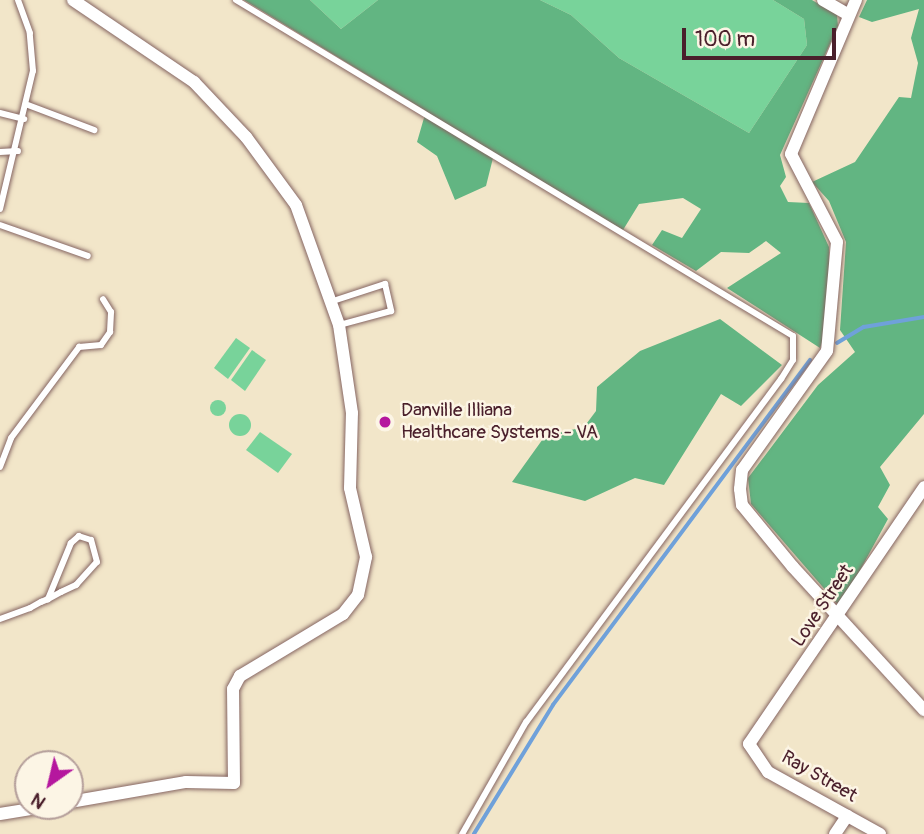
<!DOCTYPE html>
<html>
<head>
<meta charset="utf-8">
<style>
  body { margin:0 }
  #map { position:relative; width:924px; height:834px; overflow:hidden; background:#f2e6c9; font-family:Pangolin,sans-serif }
  div>[style] { position:absolute }
  [style*='--x'] { left:calc(var(--x)*1px); top:calc(var(--y)*1px); width:calc(var(--w)*1px); rotate:calc(var(--a)*1deg) }
  .green>* { inset:0; background:#78d39a }
  .round { border-radius:50% }
  .forest>* { inset:0; background:#62b582 }
  .stream>* { height:3.5px; margin:-1.75px; padding:0 1.75px; transform-origin:1.75px; border-radius:1.75px; background:#6fa1da }
  .roads { filter:drop-shadow(0 0 2px #856562) drop-shadow(0 0 2px #856562) }
  .lane>* { height:6px; margin:-3px; padding:0 3px; transform-origin:3px; border-radius:3px; background:#fff }
  .street>* { height:12px; margin:-6px; padding:0 6px; transform-origin:6px; border-radius:6px; background:#fff }
  .dots>* { width:19px; height:19px; translate:-50% -50%; box-sizing:border-box; border:4px solid #fcf5e5; border-radius:50% }
  span { translate:-50% -50%; white-space:nowrap; text-align:center; line-height:1.15; -webkit-text-stroke:5px #fcf5e5; paint-order:stroke }
  .poi-label { font-size:19px; color:#4a1f2b }
  .left { translate:0 -50%; text-align:left }
  .street-label { font-size:19px; color:#4a1f2b }
  .north { position:absolute; left:14px; top:750px; width:70px; height:70px; box-sizing:border-box; background:#fcf5e5; border:2px solid #b59f9b; border-radius:50%; rotate:214deg; font-size:19px; font-weight:700; line-height:28px; text-align:center; color:#4a1f2b }
  .north::after { content:''; display:block; margin:auto; width:24px; height:32px; background:#b5179e; clip-path:polygon(50% 0,100% 100%,50% 72%,0 100%) }
  .scale { position:absolute; left:682px; top:28px; width:154px; height:32px; box-sizing:border-box; border:4px solid #4a1f2b; border-top:0; padding-left:9px; font-size:21px; line-height:24px; white-space:nowrap; color:#4a1f2b; -webkit-text-stroke:5px #fcf5e5; paint-order:stroke }
</style>
</head>
<body>
<div id="map">
  <div class="green">
    <i style="clip-path:polygon(310px 0,378px 0,341px 29px)"></i>
    <i style="clip-path:polygon(540px 0,773px 0,804px 19px,807px 45px,749px 133px,619px 58px,571px 15px)"></i>
    <i style="clip-path:polygon(236px 338px,250px 348px,228px 379px,214px 368px)"></i>
    <i style="clip-path:polygon(252px 350px,266px 360px,245px 391px,231px 380px)"></i>
    <i class="round" style="left:210px;top:400px;width:16px;height:16px"></i>
    <i class="round" style="left:229px;top:414px;width:22px;height:22px"></i>
    <i style="clip-path:polygon(260px 432px,292px 454px,278px 473px,246px 450px)"></i>
  </div>
  <div class="forest">
    <i style="clip-path:polygon(244px 0,310px 0,341px 29px,378px 0,540px 0,571px 15px,619px 58px,749px 133px,807px 45px,804px 19px,773px 0,812px 0,837px 15px,838px 26px,780px 155px,786px 177px,780px 186px,788px 202px,809px 203px,829px 247px,829px 324px,820px 348px,727px 288px,781px 253px,766px 241px,749px 253px,721px 252px,696px 271px,652px 245px,662px 230px,682px 238px,701px 209px,683px 198px,639px 204px,623px 230px,494px 154px,486px 186px,455px 200px,437px 156px,417px 142px,426px 111px)"></i>
    <i style="clip-path:polygon(867px 0,924px 0,924px 414px,880px 467px,890px 485px,878px 507px,888px 519px,840px 607px,751px 504px,748px 478px,818px 385px,855px 352px,840px 330px,846px 242px,829px 201px,812px 182px,855px 162px,899px 97px,911px 98px,918px 63px,911px 38px,919px 9px,872px 22px,859px 17px)"></i>
    <i style="clip-path:polygon(720px 319px,782px 365px,741px 406px,721px 394px,664px 485px,635px 478px,585px 501px,512px 482px,545px 436px,584px 427px,596px 411px,597px 387px,640px 351px)"></i>
  </div>
  <div class="stream">
    <i style="--x:837;--y:343;--w:31;--a:-31"></i>
    <i style="--x:864;--y:327;--w:61;--a:-9.5"></i>
    <i style="--x:474;--y:834;--w:151;--a:-58.5"></i>
    <i style="--x:553;--y:705;--w:430;--a:-53.3"></i>
  </div>
  <div class="roads">
    <div class="lane">
      <i style="--x:236;--y:0;--w:650;--a:31.1"></i>
      <i style="--x:793;--y:336;--w:24;--a:90"></i>
      <i style="--x:793;--y:360;--w:22;--a:122"></i>
      <i style="--x:781;--y:379;--w:427;--a:126.6"></i>
      <i style="--x:526;--y:722;--w:129;--a:119.7"></i>
      <i style="--x:28;--y:105;--w:71;--a:20.7"></i>
      <i style="--x:0;--y:113;--w:25;--a:14"></i>
      <i style="--x:0;--y:152;--w:18;--a:-3"></i>
      <i style="--x:0;--y:209;--w:142;--a:-76.6"></i>
      <i style="--x:33;--y:71;--w:38;--a:-95"></i>
      <i style="--x:30;--y:33;--w:35;--a:-110"></i>
      <i style="--x:0;--y:225;--w:93;--a:19.4"></i>
      <i style="--x:333;--y:301;--w:55;--a:-18.1"></i>
      <i style="--x:385;--y:284;--w:28;--a:77"></i>
      <i style="--x:391;--y:311;--w:54;--a:164.9"></i>
      <i style="--x:0;--y:467;--w:31;--a:-69"></i>
      <i style="--x:11;--y:438;--w:114;--a:-53.2"></i>
      <i style="--x:79;--y:347;--w:22;--a:-5"></i>
      <i style="--x:101;--y:345;--w:16;--a:-55"></i>
      <i style="--x:110;--y:332;--w:20;--a:-87"></i>
      <i style="--x:111;--y:312;--w:15;--a:-122"></i>
      <i style="--x:0;--y:619;--w:32;--a:-20"></i>
      <i style="--x:30;--y:608;--w:13;--a:-29"></i>
      <i style="--x:41;--y:602;--w:8;--a:-23"></i>
      <i style="--x:48;--y:599;--w:15;--a:-28"></i>
      <i style="--x:61;--y:592;--w:17;--a:-25"></i>
      <i style="--x:76;--y:585;--w:31;--a:-48"></i>
      <i style="--x:97;--y:562;--w:23;--a:-105"></i>
      <i style="--x:91;--y:540;--w:13;--a:-162"></i>
      <i style="--x:79;--y:536;--w:11;--a:139"></i>
      <i style="--x:71;--y:543;--w:61;--a:112.3"></i>
    </div>
    <div class="street">
      <i style="--x:823;--y:0;--w:30;--a:30"></i>
      <i style="--x:856;--y:0;--w:167;--a:112.9"></i>
      <i style="--x:791;--y:154;--w:99;--a:62.4"></i>
      <i style="--x:837;--y:242;--w:109;--a:95.2"></i>
      <i style="--x:827;--y:351;--w:146;--a:125.5"></i>
      <i style="--x:742;--y:470;--w:19;--a:96"></i>
      <i style="--x:740;--y:489;--w:16;--a:83"></i>
      <i style="--x:742;--y:505;--w:80;--a:50.6"></i>
      <i style="--x:793;--y:567;--w:194;--a:47.5"></i>
      <i style="--x:70;--y:802;--w:118;--a:-9.8"></i>
      <i style="--x:186;--y:782;--w:48;--a:1.2"></i>
      <i style="--x:234;--y:783;--w:94;--a:-90.6"></i>
      <i style="--x:233;--y:689;--w:15;--a:-62"></i>
      <i style="--x:240;--y:676;--w:120;--a:-31"></i>
      <i style="--x:343;--y:614;--w:24;--a:-52"></i>
      <i style="--x:358;--y:595;--w:39;--a:-78"></i>
      <i style="--x:366;--y:557;--w:71;--a:-103.1"></i>
      <i style="--x:350;--y:488;--w:75;--a:-88.5"></i>
      <i style="--x:352;--y:413;--w:89;--a:-98.4"></i>
      <i style="--x:339;--y:325;--w:127;--a:-109.7"></i>
      <i style="--x:296;--y:205;--w:84;--a:-126.3"></i>
      <i style="--x:246;--y:137;--w:76;--a:-133.4"></i>
      <i style="--x:194;--y:82;--w:146;--a:-145.9"></i>
      <i style="--x:0;--y:814;--w:51;--a:-9.1"></i>
      <i style="--x:835;--y:834;--w:22;--a:-56"></i>
      <i style="--x:880;--y:834;--w:128;--a:-151"></i>
      <i style="--x:768;--y:772;--w:34;--a:-124"></i>
      <i style="--x:749;--y:744;--w:311;--a:-55.7"></i>
    </div>
  </div>
  <div class="dots">
    <i style="left:385px;top:422px;background:#b5179e"></i>
  </div>
  <div class="poi-label">
    <span class="left" style="left:401px;top:422px">Danville Illiana<br>Healthcare Systems - VA</span>
  </div>
  <div class="street-label">
    <span style="left:823px;top:606px;rotate:-56deg">Love Street</span>
    <span style="left:819px;top:777px;rotate:30deg">Ray Street</span>
  </div>
  <div class="north">N</div>
  <div class="scale">100 m</div>
</div>
</body>
</html>
